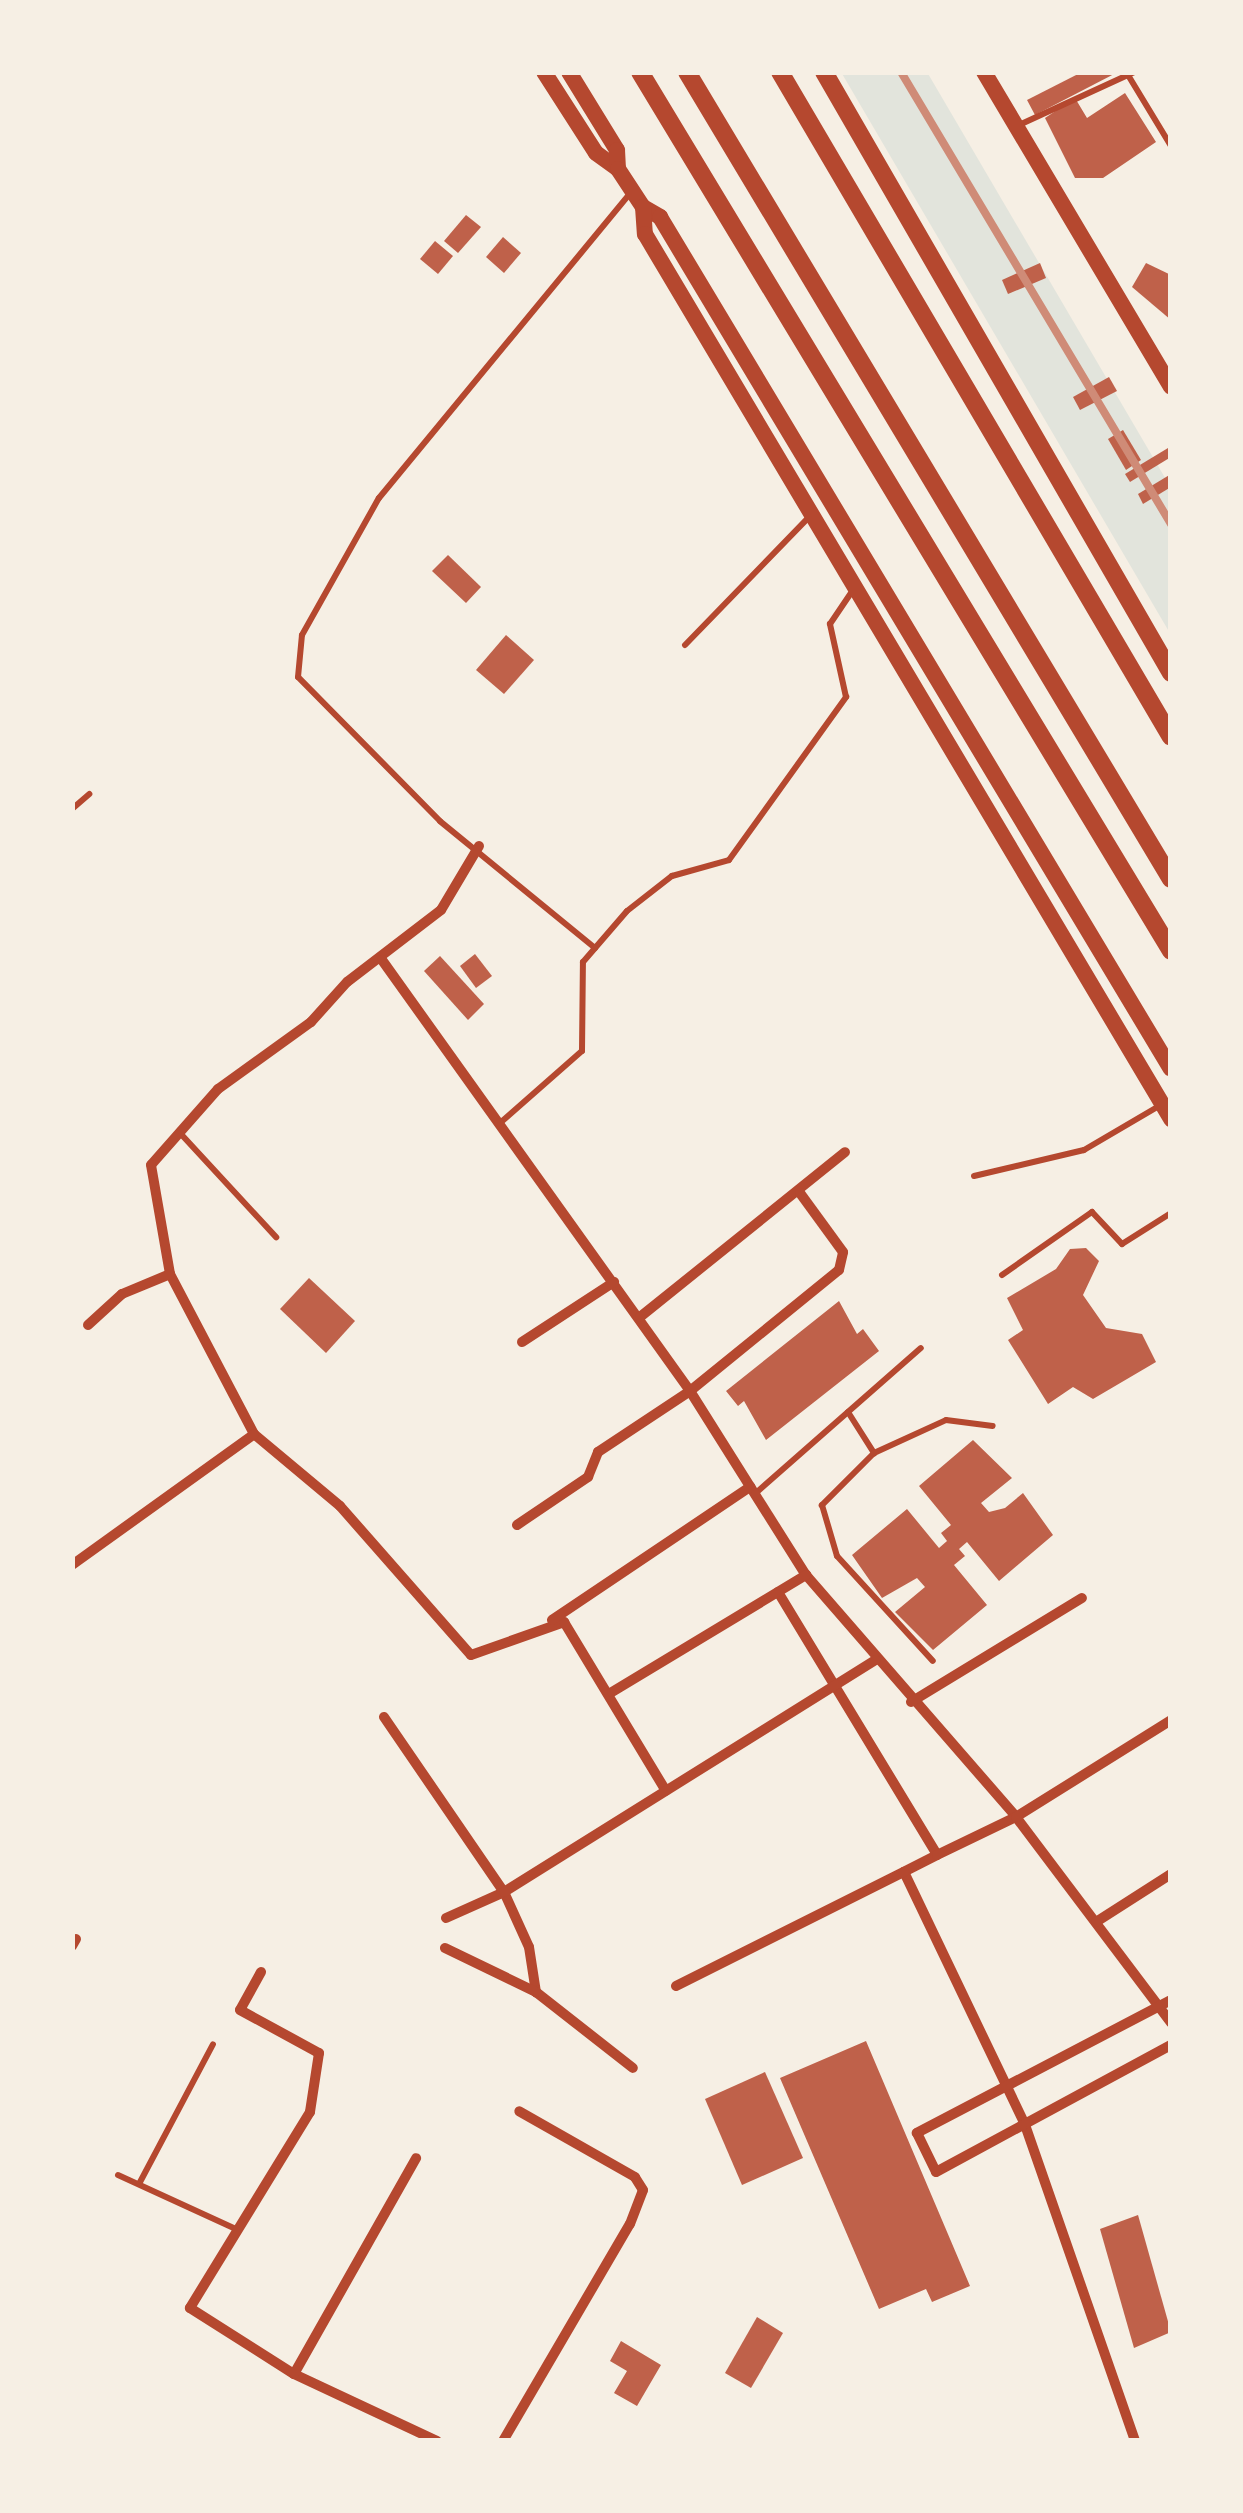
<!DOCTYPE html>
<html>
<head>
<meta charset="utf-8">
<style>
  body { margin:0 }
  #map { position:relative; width:1243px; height:2513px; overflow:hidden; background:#f6efe4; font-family:"Source Serif 4",serif }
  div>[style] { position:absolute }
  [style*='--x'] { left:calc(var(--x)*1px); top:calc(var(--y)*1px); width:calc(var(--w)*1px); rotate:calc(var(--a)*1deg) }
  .green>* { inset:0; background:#e2e4dc }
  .building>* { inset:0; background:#bf614a }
  .service>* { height:6px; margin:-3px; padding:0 3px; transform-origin:3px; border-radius:3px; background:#b5482f }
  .minor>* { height:10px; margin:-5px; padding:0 5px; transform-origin:5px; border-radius:5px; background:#b5482f }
  .secondary>* { height:16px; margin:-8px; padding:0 8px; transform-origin:8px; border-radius:8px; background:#b5482f }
  .trunk>* { height:18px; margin:-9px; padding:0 9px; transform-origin:9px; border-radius:9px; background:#b5482f }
  .rail>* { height:8px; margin:-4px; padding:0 4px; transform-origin:4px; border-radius:4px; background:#cf8b77 }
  span { translate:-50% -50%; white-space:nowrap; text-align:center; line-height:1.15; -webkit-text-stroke:9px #f6efe4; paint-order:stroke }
  .frame { position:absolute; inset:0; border:75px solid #f6efe4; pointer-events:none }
</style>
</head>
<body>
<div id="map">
  <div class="green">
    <i style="clip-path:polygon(841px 72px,927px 72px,1171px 488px,1171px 635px)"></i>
  </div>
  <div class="building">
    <i style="clip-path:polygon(1082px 72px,1118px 72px,1035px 115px,1027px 100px)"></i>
    <i style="clip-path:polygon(1125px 93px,1156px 142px,1103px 178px,1075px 178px,1045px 118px,1075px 98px,1087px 118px)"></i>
    <i style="clip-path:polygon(466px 215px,481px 227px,458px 253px,444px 241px)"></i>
    <i style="clip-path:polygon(503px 237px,521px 253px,504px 273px,486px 257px)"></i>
    <i style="clip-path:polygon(435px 241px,453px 256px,438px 274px,420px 259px)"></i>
    <i style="clip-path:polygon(1040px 263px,1046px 278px,1008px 294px,1002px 280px)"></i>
    <i style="clip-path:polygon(1146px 263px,1171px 275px,1171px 320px,1132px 287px)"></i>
    <i style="clip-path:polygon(1109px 377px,1117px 391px,1080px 410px,1073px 397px)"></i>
    <i style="clip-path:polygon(1123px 430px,1141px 460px,1126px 470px,1108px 439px)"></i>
    <i style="clip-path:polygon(1168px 448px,1171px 457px,1130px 482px,1125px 474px)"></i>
    <i style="clip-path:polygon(1171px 474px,1171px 487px,1143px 504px,1138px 494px)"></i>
    <i style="clip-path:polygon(448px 555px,481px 587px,466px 603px,432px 571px)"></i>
    <i style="clip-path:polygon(506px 635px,534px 660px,504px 694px,476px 670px)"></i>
    <i style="clip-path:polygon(475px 954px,492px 976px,476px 988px,460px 966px)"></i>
    <i style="clip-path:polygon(440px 956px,484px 1004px,468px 1020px,424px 971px)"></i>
    <i style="clip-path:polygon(1086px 1248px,1099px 1261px,1083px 1295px,1106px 1328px,1142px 1334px,1156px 1362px,1093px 1399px,1073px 1387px,1048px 1404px,1008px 1340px,1023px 1330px,1007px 1298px,1056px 1269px,1070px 1249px)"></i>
    <i style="clip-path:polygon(309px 1278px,355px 1321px,326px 1353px,280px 1309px)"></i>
    <i style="clip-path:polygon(839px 1301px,857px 1334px,863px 1329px,879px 1351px,766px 1440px,744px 1401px,738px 1406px,726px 1391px)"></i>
    <i style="clip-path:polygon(973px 1440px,1012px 1478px,981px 1503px,989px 1512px,1005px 1508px,1023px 1493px,1053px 1535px,999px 1581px,967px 1542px,959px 1549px,965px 1556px,954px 1565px,987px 1605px,933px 1650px,895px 1612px,925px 1587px,917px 1578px,882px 1598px,852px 1555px,907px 1509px,939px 1548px,947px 1541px,941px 1533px,951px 1525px,919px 1486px)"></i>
    <i style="clip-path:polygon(866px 2041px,970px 2286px,932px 2302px,926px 2289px,879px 2309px,780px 2078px)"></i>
    <i style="clip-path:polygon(765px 2072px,803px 2158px,742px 2185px,705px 2099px)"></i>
    <i style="clip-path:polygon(1138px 2215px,1171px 2332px,1134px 2348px,1100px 2229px)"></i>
    <i style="clip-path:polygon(757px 2317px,783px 2333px,751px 2388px,725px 2373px)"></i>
    <i style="clip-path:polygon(621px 2341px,661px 2365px,637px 2406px,614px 2393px,627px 2371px,610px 2361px)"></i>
  </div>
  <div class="service">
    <i style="--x:1128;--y:75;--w:83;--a:58.8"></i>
    <i style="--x:1019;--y:125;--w:127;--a:-24.7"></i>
    <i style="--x:685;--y:645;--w:177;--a:-45.9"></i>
    <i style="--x:72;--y:809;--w:23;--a:-41"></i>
    <i style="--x:595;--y:948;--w:200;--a:-140.7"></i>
    <i style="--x:440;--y:821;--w:202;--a:-134.6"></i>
    <i style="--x:298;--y:677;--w:42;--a:-84.6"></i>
    <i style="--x:302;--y:635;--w:157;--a:-60.7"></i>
    <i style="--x:379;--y:498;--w:395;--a:-50.5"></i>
    <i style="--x:500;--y:1123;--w:109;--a:-41.3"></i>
    <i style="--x:582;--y:1051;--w:89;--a:-89.4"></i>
    <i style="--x:583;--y:962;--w:67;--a:-49.2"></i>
    <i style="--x:627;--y:911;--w:57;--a:-37.9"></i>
    <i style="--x:672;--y:876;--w:59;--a:-15.7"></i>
    <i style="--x:729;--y:860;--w:201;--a:-54.3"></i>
    <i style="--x:846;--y:697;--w:75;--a:-102.4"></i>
    <i style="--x:830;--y:624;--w:41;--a:-55.9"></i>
    <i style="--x:180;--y:1133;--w:142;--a:47.3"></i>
    <i style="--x:974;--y:1176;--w:113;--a:-13.3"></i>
    <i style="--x:1084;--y:1150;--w:87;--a:-30.4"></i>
    <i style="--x:1002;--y:1275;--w:110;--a:-35"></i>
    <i style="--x:1092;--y:1212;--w:44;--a:46.8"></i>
    <i style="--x:1122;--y:1244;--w:58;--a:-32.3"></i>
    <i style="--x:848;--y:1412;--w:49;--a:57.6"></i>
    <i style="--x:874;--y:1453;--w:79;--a:-24.6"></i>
    <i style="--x:946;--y:1420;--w:47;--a:7.3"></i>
    <i style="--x:874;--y:1453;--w:74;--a:135"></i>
    <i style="--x:822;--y:1505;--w:53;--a:73.6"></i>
    <i style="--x:837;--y:1556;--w:142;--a:47.6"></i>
    <i style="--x:757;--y:1492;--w:218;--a:-41.3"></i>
    <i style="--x:118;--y:2175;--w:132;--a:24.6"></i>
    <i style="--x:139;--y:2184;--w:158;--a:-62.1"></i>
  </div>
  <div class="minor">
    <i style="--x:479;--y:846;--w:74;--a:120.7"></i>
    <i style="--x:441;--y:910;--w:118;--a:142.5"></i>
    <i style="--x:347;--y:982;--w:54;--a:132"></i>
    <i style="--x:311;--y:1022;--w:115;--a:144.2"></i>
    <i style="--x:218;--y:1089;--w:101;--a:131.4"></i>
    <i style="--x:151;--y:1165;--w:111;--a:80.1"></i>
    <i style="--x:170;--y:1274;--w:181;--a:62.3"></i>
    <i style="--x:254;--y:1434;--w:112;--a:39.9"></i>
    <i style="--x:340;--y:1506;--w:198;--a:48.7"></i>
    <i style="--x:471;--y:1655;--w:99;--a:-19.5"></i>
    <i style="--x:564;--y:1622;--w:197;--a:58.9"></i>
    <i style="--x:382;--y:960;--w:530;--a:54.45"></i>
    <i style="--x:690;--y:1391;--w:218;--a:57.8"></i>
    <i style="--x:806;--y:1575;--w:320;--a:49"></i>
    <i style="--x:1016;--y:1817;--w:258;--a:53"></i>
    <i style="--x:640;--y:1317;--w:263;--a:-38.8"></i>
    <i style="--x:88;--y:1325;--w:46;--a:-42.4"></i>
    <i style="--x:122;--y:1294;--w:52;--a:-22.6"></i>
    <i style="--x:522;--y:1342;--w:110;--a:-33.1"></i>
    <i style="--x:517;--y:1525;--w:86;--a:-34.1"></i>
    <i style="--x:588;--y:1477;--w:27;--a:-68"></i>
    <i style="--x:598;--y:1452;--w:110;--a:-33.5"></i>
    <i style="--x:690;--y:1391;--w:192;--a:-39.1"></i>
    <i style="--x:839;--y:1270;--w:18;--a:-77"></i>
    <i style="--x:843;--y:1252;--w:73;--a:-126.1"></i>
    <i style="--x:72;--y:1565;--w:224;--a:-35.7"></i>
    <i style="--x:778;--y:1592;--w:307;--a:58.8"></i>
    <i style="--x:937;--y:1855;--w:37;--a:153"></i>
    <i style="--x:904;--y:1872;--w:277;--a:64.4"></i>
    <i style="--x:1024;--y:2122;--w:338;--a:70.8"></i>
    <i style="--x:552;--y:1620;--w:239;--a:-33.9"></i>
    <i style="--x:612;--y:1692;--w:227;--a:-31.1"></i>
    <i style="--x:911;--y:1702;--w:200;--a:-31.3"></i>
    <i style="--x:384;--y:1717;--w:212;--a:55.6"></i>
    <i style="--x:504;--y:1892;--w:60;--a:65.6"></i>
    <i style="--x:529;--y:1947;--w:46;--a:81.2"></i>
    <i style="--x:536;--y:1992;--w:123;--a:38.1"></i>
    <i style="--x:937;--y:1855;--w:88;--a:-25.7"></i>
    <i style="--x:1016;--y:1817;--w:183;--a:-32"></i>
    <i style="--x:446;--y:1918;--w:64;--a:-24.1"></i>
    <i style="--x:504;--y:1892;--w:438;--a:-32"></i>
    <i style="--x:1096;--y:1922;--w:89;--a:-32.6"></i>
    <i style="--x:72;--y:1946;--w:8;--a:-60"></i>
    <i style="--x:445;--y:1948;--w:101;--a:25.8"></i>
    <i style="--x:261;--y:1972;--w:43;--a:118.9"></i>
    <i style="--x:240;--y:2010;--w:90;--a:28.6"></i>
    <i style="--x:319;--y:2053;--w:60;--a:98.7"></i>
    <i style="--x:310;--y:2112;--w:230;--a:121.5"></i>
    <i style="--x:190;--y:2308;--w:123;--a:32.4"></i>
    <i style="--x:294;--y:2374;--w:158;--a:25.1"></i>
    <i style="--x:676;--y:1986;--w:255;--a:-26.6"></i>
    <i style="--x:1171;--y:2000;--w:287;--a:152.4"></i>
    <i style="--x:917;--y:2133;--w:43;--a:64"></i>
    <i style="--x:936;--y:2172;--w:267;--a:-28.4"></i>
    <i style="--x:294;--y:2374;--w:248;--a:-60.5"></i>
    <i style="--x:503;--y:2441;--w:251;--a:-59.7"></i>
    <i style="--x:630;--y:2224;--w:36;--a:-69"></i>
    <i style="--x:643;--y:2190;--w:15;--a:-122"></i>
    <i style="--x:635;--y:2177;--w:133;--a:-150.4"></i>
  </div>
  <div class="secondary">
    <i style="--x:544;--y:72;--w:96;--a:57.3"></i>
    <i style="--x:596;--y:153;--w:27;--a:36"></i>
    <i style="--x:569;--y:72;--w:92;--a:58.4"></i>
    <i style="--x:617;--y:150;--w:19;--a:87"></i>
    <i style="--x:618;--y:169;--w:45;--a:56.7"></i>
    <i style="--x:643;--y:207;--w:20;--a:30"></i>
    <i style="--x:660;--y:217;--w:993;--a:59.05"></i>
    <i style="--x:984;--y:72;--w:366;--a:59.3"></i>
    <i style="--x:643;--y:207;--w:27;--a:86"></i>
    <i style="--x:645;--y:234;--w:1030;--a:59.27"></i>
  </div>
  <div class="trunk">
    <i style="--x:640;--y:72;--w:1027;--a:58.86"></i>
    <i style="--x:687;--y:72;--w:941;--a:59.05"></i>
    <i style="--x:780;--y:72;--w:771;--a:59.55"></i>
    <i style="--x:824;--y:72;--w:694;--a:60"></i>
  </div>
  <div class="rail">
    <i style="--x:901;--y:72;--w:527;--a:59.15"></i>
  </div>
  <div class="frame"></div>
</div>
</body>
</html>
